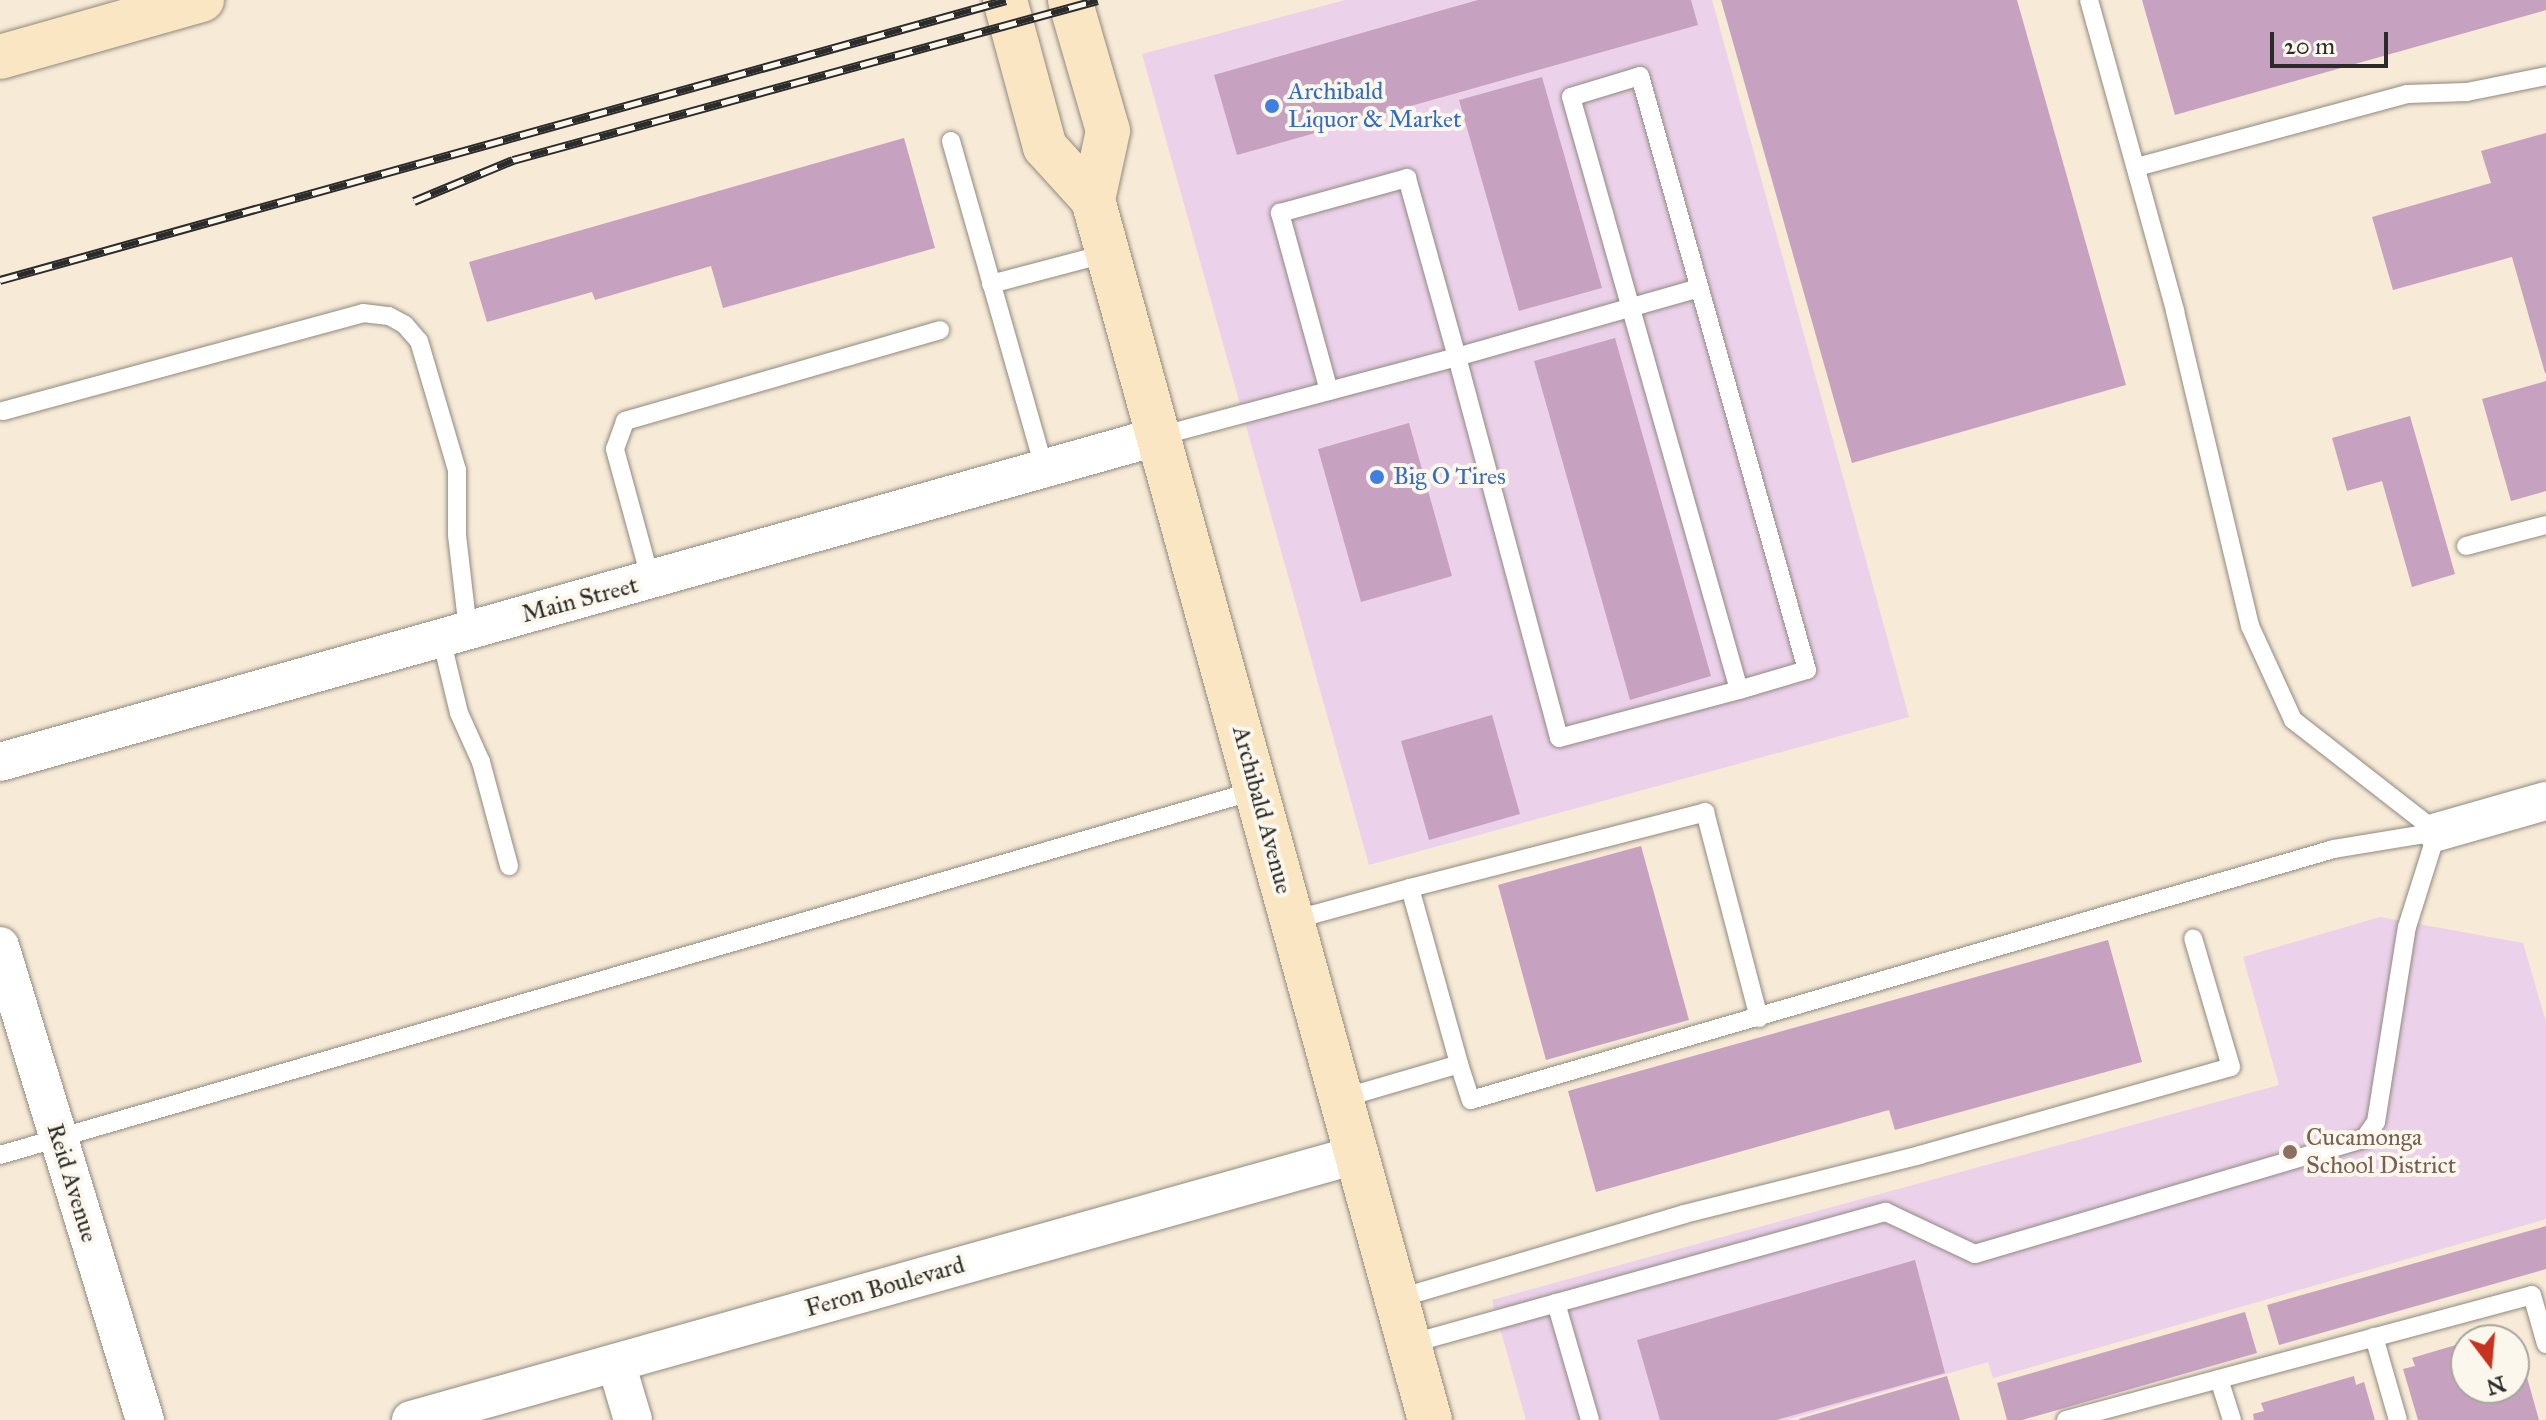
<!DOCTYPE html>
<html>
<head>
<meta charset="utf-8">
<style>
  body { margin:0 }
  #map { position:relative; width:2546px; height:1420px; overflow:hidden; background:#f7ead6; font-family:"IM FELL Great Primer",serif }
  div>[style] { position:absolute }
  [style*='--x'] { left:calc(var(--x)*1px); top:calc(var(--y)*1px); width:calc(var(--w)*1px); rotate:calc(var(--a)*1deg) }
  .built>* { inset:0; background:#ecd1ea }
  .building>* { inset:0; background:#c7a1c0 }
  .roads { filter:drop-shadow(0 0 2px #918a80) drop-shadow(0 0 2px #918a80) }
  .lane>* { height:18px; margin:-9px; padding:0 9px; transform-origin:9px; border-radius:9px; background:#fff }
  .street>* { height:38px; margin:-19px; padding:0 19px; transform-origin:19px; border-radius:19px; background:#fff }
  .secondary>* { height:44px; margin:-22px; padding:0 22px; transform-origin:22px; border-radius:22px; background:#fbe6c4 }
  .rail>* { height:9px; margin-top:-4.5px; transform-origin:0; background:repeating-linear-gradient(90deg,#fbf7ec 0 18px,#2b2b2b 0 36px); box-sizing:border-box; border-block:2px solid #2b2b2b }
  .dots>* { width:22px; height:22px; translate:-50% -50%; box-sizing:border-box; border:4px solid #fbf7ec; border-radius:50% }
  span { translate:-50% -50%; white-space:nowrap; text-align:center; line-height:1.15; -webkit-text-stroke:8px #fbf7ec; paint-order:stroke }
  .shop-label { font-size:24px; color:#366cbe }
  .left { translate:0 -50%; text-align:left }
  .street-label { font-size:24px; color:#2b2b2b }
  .education-label { font-size:24px; color:#785e54 }
  .north { position:absolute; left:2450px; top:1324px; width:80px; height:80px; box-sizing:border-box; background:#fbf7ec; border:2px solid #a8a59f; border-radius:50%; rotate:164deg; font-size:22px; font-weight:700; line-height:32px; text-align:center; color:#2b2b2b }
  .north::after { content:''; display:block; margin:auto; width:28px; height:36px; background:#c8321e; clip-path:polygon(50% 0,100% 100%,50% 72%,0 100%) }
  .scale { position:absolute; left:2270px; top:32px; width:118px; height:36px; box-sizing:border-box; border:4px solid #2b2b2b; border-top:0; padding-left:10px; font-size:24px; line-height:28px; white-space:nowrap; color:#2b2b2b; -webkit-text-stroke:6px #fbf7ec; paint-order:stroke }
</style>
</head>
<body>
<div id="map">
  <div class="built">
    <i style="clip-path:polygon(1345px 0,1712px 0,1909px 717px,1369px 865px,1142px 54px)"></i>
    <i style="clip-path:polygon(2380px 917px,2523px 943px,2546px 1022px,2546px 1219px,1993px 1378px,1988px 1362px,1786px 1420px,1526px 1420px,1492px 1300px,2279px 1085px,2243px 957px)"></i>
  </div>
  <div class="building">
    <i style="clip-path:polygon(1478px 0,1691px 0,1698px 25px,1237px 155px,1214px 75px)"></i>
    <i style="clip-path:polygon(1721px 0,2017px 0,2126px 385px,1852px 463px)"></i>
    <i style="clip-path:polygon(2142px 0,2546px 0,2546px 10px,2175px 115px)"></i>
    <i style="clip-path:polygon(1542px 77px,1602px 288px,1519px 311px,1459px 100px)"></i>
    <i style="clip-path:polygon(2546px 133px,2546px 373px,2545px 373px,2512px 257px,2393px 290px,2372px 217px,2491px 183px,2481px 151px)"></i>
    <i style="clip-path:polygon(904px 138px,935px 248px,723px 308px,711px 266px,595px 300px,592px 292px,487px 322px,469px 262px)"></i>
    <i style="clip-path:polygon(1615px 338px,1711px 676px,1630px 700px,1534px 361px)"></i>
    <i style="clip-path:polygon(2546px 381px,2546px 491px,2511px 501px,2482px 399px)"></i>
    <i style="clip-path:polygon(2410px 416px,2455px 574px,2412px 587px,2382px 481px,2347px 491px,2332px 438px)"></i>
    <i style="clip-path:polygon(1409px 423px,1452px 576px,1361px 602px,1318px 449px)"></i>
    <i style="clip-path:polygon(1492px 715px,1520px 814px,1429px 840px,1401px 741px)"></i>
    <i style="clip-path:polygon(1641px 846px,1689px 1020px,1546px 1060px,1498px 885px)"></i>
    <i style="clip-path:polygon(2108px 940px,2142px 1062px,1895px 1130px,1889px 1110px,1596px 1192px,1568px 1091px)"></i>
    <i style="clip-path:polygon(2546px 1226px,2546px 1269px,2279px 1345px,2267px 1305px)"></i>
    <i style="clip-path:polygon(1915px 1260px,1945px 1373px,1776px 1420px,1660px 1420px,1637px 1340px)"></i>
    <i style="clip-path:polygon(2245px 1312px,2257px 1353px,2022px 1420px,2007px 1420px,1997px 1383px)"></i>
    <i style="clip-path:polygon(2505px 1331px,2508px 1340px,2477px 1340px,2477px 1339px)"></i>
    <i style="clip-path:polygon(2515px 1335px,2539px 1420px,2418px 1420px,2403px 1369px,2415px 1366px,2412px 1358px,2466px 1342px,2466px 1388px,2514px 1388px)"></i>
    <i style="clip-path:polygon(1947px 1376px,1960px 1420px,1799px 1420px,1799px 1419px)"></i>
    <i style="clip-path:polygon(2354px 1376px,2356px 1385px,2364px 1382px,2375px 1420px,2254px 1420px,2253px 1414px,2264px 1411px,2261px 1403px)"></i>
  </div>
  <div class="roads">
    <div class="lane">
      <i style="--x:2089;--y:0;--w:323;--a:74.5"></i>
      <i style="--x:2175;--y:311;--w:324;--a:76.6"></i>
      <i style="--x:2250;--y:626;--w:103;--a:65.4"></i>
      <i style="--x:2293;--y:720;--w:182;--a:37.9"></i>
      <i style="--x:951;--y:141;--w:343;--a:74.1"></i>
      <i style="--x:2137;--y:167;--w:280;--a:-15.1"></i>
      <i style="--x:2407;--y:94;--w:60;--a:-1.9"></i>
      <i style="--x:2467;--y:92;--w:81;--a:-11.4"></i>
      <i style="--x:991;--y:284;--w:121;--a:-14.8"></i>
      <i style="--x:1329;--y:391;--w:185;--a:-105.4"></i>
      <i style="--x:1280;--y:213;--w:132;--a:-15.4"></i>
      <i style="--x:1407;--y:178;--w:186;--a:74.4"></i>
      <i style="--x:1457;--y:357;--w:252;--a:-15.9"></i>
      <i style="--x:3;--y:411;--w:373;--a:-15.2"></i>
      <i style="--x:363;--y:313;--w:26;--a:7"></i>
      <i style="--x:389;--y:316;--w:18;--a:29"></i>
      <i style="--x:405;--y:325;--w:21;--a:49"></i>
      <i style="--x:419;--y:341;--w:134;--a:73.6"></i>
      <i style="--x:457;--y:470;--w:65;--a:90"></i>
      <i style="--x:457;--y:535;--w:96;--a:83.4"></i>
      <i style="--x:1160;--y:436;--w:307;--a:-14.9"></i>
      <i style="--x:1457;--y:357;--w:394;--a:75"></i>
      <i style="--x:1559;--y:738;--w:186;--a:-14.9"></i>
      <i style="--x:1739;--y:690;--w:71;--a:-16.4"></i>
      <i style="--x:1807;--y:670;--w:617;--a:-105.7"></i>
      <i style="--x:1640;--y:76;--w:72;--a:163.1"></i>
      <i style="--x:1571;--y:97;--w:616;--a:74.18"></i>
      <i style="--x:2466;--y:546;--w:83;--a:-14.7"></i>
      <i style="--x:651;--y:581;--w:137;--a:-105.3"></i>
      <i style="--x:615;--y:449;--w:30;--a:-70"></i>
      <i style="--x:625;--y:421;--w:328;--a:-16.1"></i>
      <i style="--x:441;--y:638;--w:77;--a:76.5"></i>
      <i style="--x:459;--y:713;--w:54;--a:65.8"></i>
      <i style="--x:481;--y:762;--w:108;--a:74.9"></i>
      <i style="--x:1410;--y:888;--w:305;--a:-14.4"></i>
      <i style="--x:1705;--y:812;--w:213;--a:75.3"></i>
      <i style="--x:1293;--y:920;--w:121;--a:-15.3"></i>
      <i style="--x:1410;--y:888;--w:183;--a:74.4"></i>
      <i style="--x:1343;--y:1098;--w:121;--a:-16.3"></i>
      <i style="--x:1459;--y:1064;--w:38;--a:72"></i>
      <i style="--x:1471;--y:1100;--w:899;--a:-16.22"></i>
      <i style="--x:2334;--y:849;--w:104;--a:-9.4"></i>
      <i style="--x:0;--y:1155;--w:1309;--a:-16.19"></i>
      <i style="--x:1396;--y:1299;--w:300;--a:-16.4"></i>
      <i style="--x:1684;--y:1214;--w:243;--a:-14"></i>
      <i style="--x:1920;--y:1155;--w:323;--a:-15.8"></i>
      <i style="--x:2231;--y:1067;--w:134;--a:-106.4"></i>
      <i style="--x:1556;--y:1303;--w:122;--a:73.8"></i>
      <i style="--x:2374;--y:1337;--w:86;--a:73.9"></i>
      <i style="--x:1409;--y:1344;--w:495;--a:-15.5"></i>
      <i style="--x:1886;--y:1212;--w:98;--a:25.3"></i>
      <i style="--x:1975;--y:1254;--w:406;--a:-16.5"></i>
      <i style="--x:2364;--y:1139;--w:21;--a:-55"></i>
      <i style="--x:2376;--y:1122;--w:197;--a:-81"></i>
      <i style="--x:2407;--y:927;--w:100;--a:-72.5"></i>
      <i style="--x:2219;--y:1379;--w:43;--a:72.4"></i>
      <i style="--x:2066;--y:1420;--w:482;--a:-15"></i>
      <i style="--x:2532;--y:1295;--w:51;--a:74.1"></i>
    </div>
    <div class="street">
      <i style="--x:0;--y:762;--w:1205;--a:-15.7"></i>
      <i style="--x:2437;--y:832;--w:113;--a:-15.9"></i>
      <i style="--x:0;--y:946;--w:496;--a:73"></i>
      <i style="--x:616;--y:1363;--w:59;--a:73.4"></i>
      <i style="--x:411;--y:1420;--w:985;--a:-15.67"></i>
    </div>
    <div class="secondary">
      <i style="--x:1005;--y:0;--w:152;--a:74.8"></i>
      <i style="--x:1045;--y:147;--w:72;--a:47.8"></i>
      <i style="--x:1093;--y:200;--w:1266;--a:74.56"></i>
      <i style="--x:1070;--y:0;--w:136;--a:73.8"></i>
      <i style="--x:1108;--y:131;--w:71;--a:102.3"></i>
      <i style="--x:0;--y:57;--w:210;--a:-15.8"></i>
    </div>
  </div>
  <div class="rail">
    <i style="--x:414;--y:201;--w:107;--a:-22.5"></i>
    <i style="--x:513;--y:160;--w:606;--a:-15.3"></i>
    <i style="--x:0;--y:280;--w:1044;--a:-15.55"></i>
  </div>
  <div class="dots">
    <i style="left:1272px;top:106px;background:#3f7fe0"></i>
    <i style="left:1377px;top:477px;background:#3f7fe0"></i>
    <i style="left:2290px;top:1152px;background:#8d6e63"></i>
  </div>
  <div class="shop-label">
    <span class="left" style="left:1288px;top:106px">Archibald<br>Liquor &amp; Market</span>
    <span class="left" style="left:1393px;top:477px">Big O Tires</span>
  </div>
  <div class="street-label">
    <span style="left:580px;top:600px;rotate:-15deg">Main Street</span>
    <span style="left:1262px;top:810px;rotate:75deg">Archibald Avenue</span>
    <span style="left:72px;top:1183px;rotate:73deg">Reid Avenue</span>
    <span style="left:885px;top:1287px;rotate:-16deg">Feron Boulevard</span>
  </div>
  <div class="education-label">
    <span class="left" style="left:2306px;top:1152px">Cucamonga<br>School District</span>
  </div>
  <div class="north">N</div>
  <div class="scale">20 m</div>
</div>
</body>
</html>
